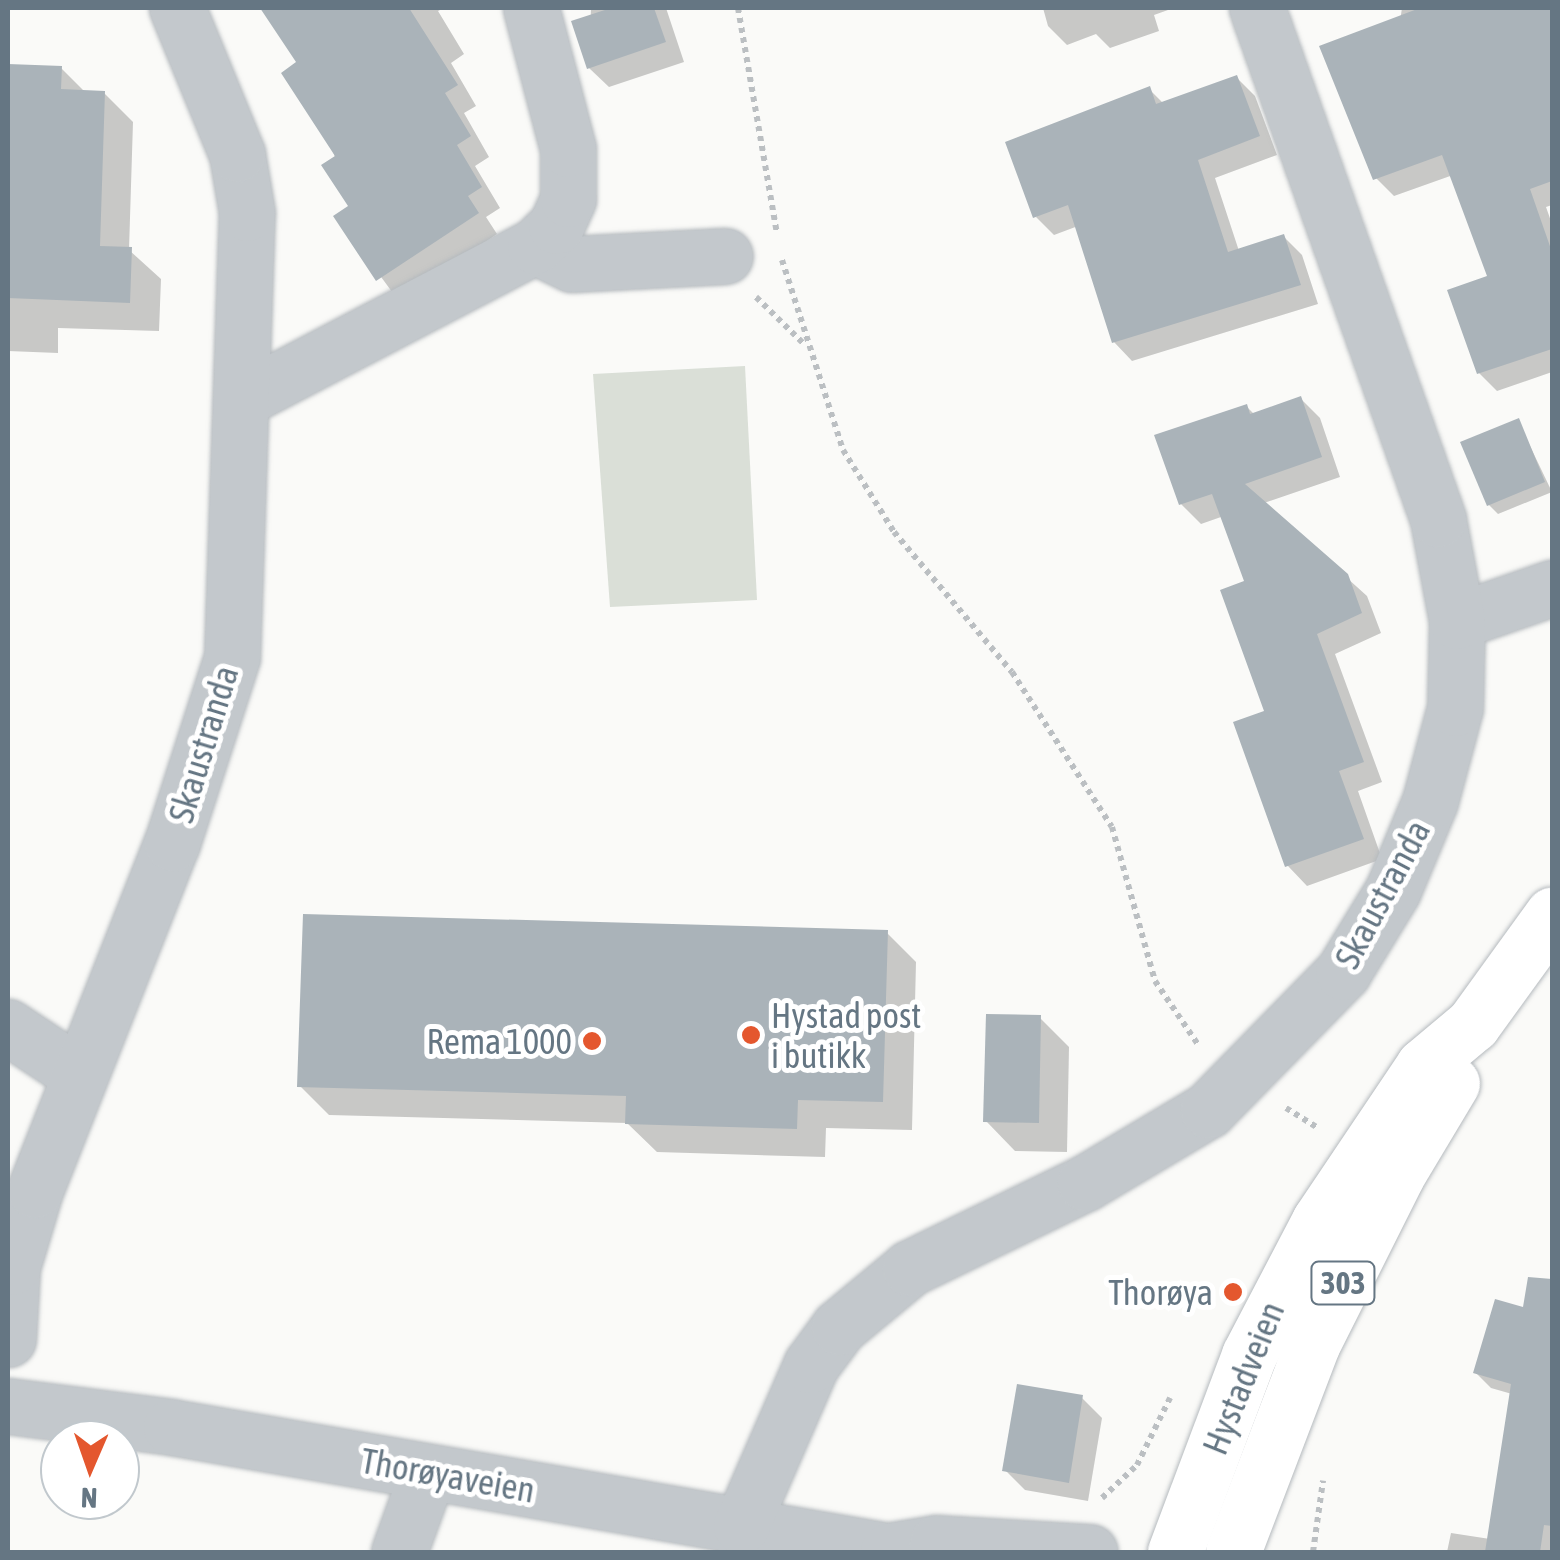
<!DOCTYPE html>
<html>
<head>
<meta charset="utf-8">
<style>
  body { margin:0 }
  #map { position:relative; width:1560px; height:1560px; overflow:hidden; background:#fafaf8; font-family:"Asap Condensed",sans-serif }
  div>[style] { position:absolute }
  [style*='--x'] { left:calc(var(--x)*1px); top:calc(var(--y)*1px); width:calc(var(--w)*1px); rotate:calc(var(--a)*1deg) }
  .green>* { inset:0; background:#dadfd7 }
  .shadow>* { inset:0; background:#0003 }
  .building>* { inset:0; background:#aab3b9 }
  .path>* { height:6px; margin-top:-3px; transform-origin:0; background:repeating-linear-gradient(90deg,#bbbfc2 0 5px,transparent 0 10px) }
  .roads { filter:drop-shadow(0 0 2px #b5babe) drop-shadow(0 0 2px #b5babe) }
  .minor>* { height:55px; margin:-27.5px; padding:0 27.5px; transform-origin:27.5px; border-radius:27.5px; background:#c3c8cc }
  .major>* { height:55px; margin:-27.5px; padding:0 27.5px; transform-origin:27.5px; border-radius:27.5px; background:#fff }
  .dots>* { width:28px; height:28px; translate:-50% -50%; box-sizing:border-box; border:5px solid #fff; border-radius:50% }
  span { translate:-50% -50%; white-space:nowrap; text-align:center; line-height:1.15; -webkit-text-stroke:10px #fff; paint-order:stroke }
  .shield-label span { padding:2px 8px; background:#fff; border:2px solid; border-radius:8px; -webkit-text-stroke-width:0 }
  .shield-label { font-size:32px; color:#657683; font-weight:700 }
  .street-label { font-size:35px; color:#657683 }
  .poi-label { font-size:35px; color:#657683 }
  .left { translate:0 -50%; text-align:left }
  .right { translate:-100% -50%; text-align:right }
  .frame { position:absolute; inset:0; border:10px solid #657683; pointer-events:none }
  .north { position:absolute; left:40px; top:1420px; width:100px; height:100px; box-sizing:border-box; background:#fff; border:2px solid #c1c8cd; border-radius:50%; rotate:182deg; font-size:28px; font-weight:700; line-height:40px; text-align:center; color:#657683 }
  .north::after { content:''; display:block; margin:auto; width:35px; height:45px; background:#e4572e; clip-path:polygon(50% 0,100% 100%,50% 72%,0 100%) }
</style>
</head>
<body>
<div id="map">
  <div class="green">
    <i style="clip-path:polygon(745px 366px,757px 600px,610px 607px,593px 374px)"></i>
  </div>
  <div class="shadow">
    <i style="clip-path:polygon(284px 8px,444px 8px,438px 11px,464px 54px,451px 63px,476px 106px,464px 113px,489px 157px,475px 166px,500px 208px,486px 217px,497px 234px,398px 300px,337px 217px,352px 207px)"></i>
    <i style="clip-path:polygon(591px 8px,666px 8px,684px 62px,609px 87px,589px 68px)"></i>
    <i style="clip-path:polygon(1043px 8px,1167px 8px,1168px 10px,1154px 15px,1159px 31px,1110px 48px,1096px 34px,1067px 45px,1048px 26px)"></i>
    <i style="clip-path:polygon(1402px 8px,1552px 8px,1552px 205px,1546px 207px,1552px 224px,1552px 372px,1497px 391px,1479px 373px,1490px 277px,1453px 175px,1394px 196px,1376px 178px)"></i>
    <i style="clip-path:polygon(8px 66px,61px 68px,85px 92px,104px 93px,133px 122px,129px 250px,161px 279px,159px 331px,58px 328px,58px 353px,8px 351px)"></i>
    <i style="clip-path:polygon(1236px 77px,1255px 96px,1277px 155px,1215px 178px,1239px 251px,1284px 237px,1302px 255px,1318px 304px,1132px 361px,1114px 342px,1078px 226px,1054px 235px,1036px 217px,1149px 89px,1164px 104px)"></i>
    <i style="clip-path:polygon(1300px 398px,1320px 418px,1340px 477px,1264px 503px,1367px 596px,1381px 633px,1335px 654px,1382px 782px,1358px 791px,1382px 859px,1307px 886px,1288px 866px,1247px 582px,1221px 517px,1201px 524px,1181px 504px,1246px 406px,1255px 415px)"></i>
    <i style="clip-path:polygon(1518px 421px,1552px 492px,1498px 514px,1489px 505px)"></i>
    <i style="clip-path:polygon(887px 933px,916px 962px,912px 1130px,826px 1128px,825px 1157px,657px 1152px,627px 1123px,329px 1115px,300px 1086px)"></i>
    <i style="clip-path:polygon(1040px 1018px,1069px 1047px,1067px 1152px,1015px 1151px,986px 1121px)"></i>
    <i style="clip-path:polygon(1497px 1302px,1552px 1318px,1552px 1552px,1447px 1552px,1451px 1533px,1490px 1539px,1512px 1394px,1491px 1388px,1475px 1372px)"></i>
    <i style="clip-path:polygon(1082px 1398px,1102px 1418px,1088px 1501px,1025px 1490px,1005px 1470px)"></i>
  </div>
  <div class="building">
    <i style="clip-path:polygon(260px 8px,409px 8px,458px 85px,445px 93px,471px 136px,457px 145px,482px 187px,468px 196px,479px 213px,376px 281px,333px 216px,348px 206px,321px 165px,335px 156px,281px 73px,296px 62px)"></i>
    <i style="clip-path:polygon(611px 8px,654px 8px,666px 42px,587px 69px,571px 21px)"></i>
    <i style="clip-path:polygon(1420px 8px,1552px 8px,1552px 181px,1530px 189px,1552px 252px,1552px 349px,1477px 374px,1447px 290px,1487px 276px,1442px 155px,1373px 180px,1319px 46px)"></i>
    <i style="clip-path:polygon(8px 64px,62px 66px,61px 89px,105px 91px,100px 246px,132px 247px,130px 303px,8px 298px)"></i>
    <i style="clip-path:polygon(1237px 75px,1260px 136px,1198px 160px,1228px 252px,1284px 234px,1301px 285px,1112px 343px,1068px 205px,1033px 218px,1005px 142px,1150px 86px,1156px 104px)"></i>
    <i style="clip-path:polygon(1301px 396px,1322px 457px,1245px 484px,1348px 574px,1362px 613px,1317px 634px,1364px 762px,1339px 771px,1364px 839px,1285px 867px,1233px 722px,1264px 711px,1220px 590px,1244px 581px,1212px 494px,1179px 505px,1154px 435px,1247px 404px,1250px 414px)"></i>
    <i style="clip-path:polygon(1519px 418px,1545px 482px,1487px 506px,1460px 442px)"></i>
    <i style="clip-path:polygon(303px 914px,888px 930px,883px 1102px,798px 1100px,797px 1129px,625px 1124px,626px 1096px,297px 1087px)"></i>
    <i style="clip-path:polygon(986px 1014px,1041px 1015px,1039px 1123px,983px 1122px)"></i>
    <i style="clip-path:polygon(1528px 1277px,1552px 1279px,1552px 1526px,1544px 1525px,1540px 1552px,1485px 1552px,1511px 1384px,1473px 1373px,1495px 1299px,1523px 1307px)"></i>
    <i style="clip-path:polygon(1017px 1384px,1083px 1395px,1069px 1483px,1002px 1471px)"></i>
  </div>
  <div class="path">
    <i style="--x:738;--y:8;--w:228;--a:80.2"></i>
    <i style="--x:782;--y:260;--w:200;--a:72.2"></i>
    <i style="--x:843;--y:450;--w:97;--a:58.1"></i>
    <i style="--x:894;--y:532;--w:183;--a:49.9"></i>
    <i style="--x:1012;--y:672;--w:184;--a:57.2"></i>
    <i style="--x:1112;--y:827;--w:160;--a:74.4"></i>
    <i style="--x:1155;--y:981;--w:78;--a:55.9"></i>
    <i style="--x:756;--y:297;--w:67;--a:44.4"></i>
    <i style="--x:1286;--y:1108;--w:38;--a:32"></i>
    <i style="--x:1102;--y:1498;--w:48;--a:-43.3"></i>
    <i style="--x:1137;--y:1465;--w:75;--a:-63.8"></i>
    <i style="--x:1313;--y:1552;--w:72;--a:-82"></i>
  </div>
  <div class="roads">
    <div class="minor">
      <i style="--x:535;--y:246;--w:41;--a:25.9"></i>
      <i style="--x:572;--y:264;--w:153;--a:-3"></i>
      <i style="--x:246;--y:397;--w:326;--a:-27.6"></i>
      <i style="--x:535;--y:246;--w:29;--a:-44"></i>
      <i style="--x:556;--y:226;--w:30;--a:-66"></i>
      <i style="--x:568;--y:199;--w:50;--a:-90"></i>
      <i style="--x:568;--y:149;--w:146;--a:-104.7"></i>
      <i style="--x:1457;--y:621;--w:101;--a:-19.2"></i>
      <i style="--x:8;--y:1027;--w:85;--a:33.5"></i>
      <i style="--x:8;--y:1339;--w:72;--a:-86.8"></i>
      <i style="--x:12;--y:1267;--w:80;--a:-73.4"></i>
      <i style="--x:35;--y:1190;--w:373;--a:-68.5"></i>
      <i style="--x:172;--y:843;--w:195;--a:-72.1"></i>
      <i style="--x:232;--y:657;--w:444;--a:-88.1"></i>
      <i style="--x:247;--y:213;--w:60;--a:-99.6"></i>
      <i style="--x:237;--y:154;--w:158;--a:-112.3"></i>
      <i style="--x:8;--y:1406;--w:164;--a:7.3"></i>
      <i style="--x:171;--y:1427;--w:728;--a:9.81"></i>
      <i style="--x:888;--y:1551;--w:50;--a:-9.3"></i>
      <i style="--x:937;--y:1543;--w:153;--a:3.4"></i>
      <i style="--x:741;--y:1526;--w:176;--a:-66.5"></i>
      <i style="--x:811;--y:1365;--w:47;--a:-53.6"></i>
      <i style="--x:839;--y:1327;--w:92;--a:-39.7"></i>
      <i style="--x:910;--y:1268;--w:195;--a:-25.9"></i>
      <i style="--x:1085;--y:1183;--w:143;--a:-30.7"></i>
      <i style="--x:1208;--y:1110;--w:193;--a:-45.6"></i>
      <i style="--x:1343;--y:972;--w:96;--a:-58.6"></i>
      <i style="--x:1393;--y:890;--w:96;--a:-67.4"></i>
      <i style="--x:1430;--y:801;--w:96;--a:-75"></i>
      <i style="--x:1455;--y:708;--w:87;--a:-88.7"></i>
      <i style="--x:1457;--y:621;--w:104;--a:-100.6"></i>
      <i style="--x:1438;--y:519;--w:542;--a:-109.5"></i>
      <i style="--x:399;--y:1552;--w:85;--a:-70.1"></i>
    </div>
    <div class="major">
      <i style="--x:1175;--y:1552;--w:210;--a:-69.4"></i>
      <i style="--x:1249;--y:1355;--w:151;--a:-62.4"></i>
      <i style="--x:1319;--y:1221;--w:187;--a:-56.1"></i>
      <i style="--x:1423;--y:1066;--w:65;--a:-40"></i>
      <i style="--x:1473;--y:1024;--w:135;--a:-54.1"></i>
      <i style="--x:1233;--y:1552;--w:222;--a:-69.1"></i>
      <i style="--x:1312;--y:1345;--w:190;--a:-63.4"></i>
      <i style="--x:1397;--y:1175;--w:107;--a:-59.1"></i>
    </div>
  </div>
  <div class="dots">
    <i style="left:751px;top:1035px;background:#e4572e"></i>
    <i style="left:592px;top:1041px;background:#e4572e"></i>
    <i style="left:1233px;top:1292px;background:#e4572e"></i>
  </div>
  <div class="shield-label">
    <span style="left:1343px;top:1283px">303</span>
  </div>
  <div class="street-label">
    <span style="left:203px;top:744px;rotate:-73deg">Skaustranda</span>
    <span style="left:1382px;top:894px;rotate:-62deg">Skaustranda</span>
    <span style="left:1243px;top:1378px;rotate:-68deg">Hystadveien</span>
    <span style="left:448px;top:1475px;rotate:10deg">Thorøyaveien</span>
  </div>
  <div class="poi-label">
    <span class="left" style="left:771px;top:1035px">Hystad post<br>i butikk</span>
    <span class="right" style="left:572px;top:1041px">Rema 1000</span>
    <span class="right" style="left:1213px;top:1292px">Thorøya</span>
  </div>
  <div class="frame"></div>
  <div class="north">N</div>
</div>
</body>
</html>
